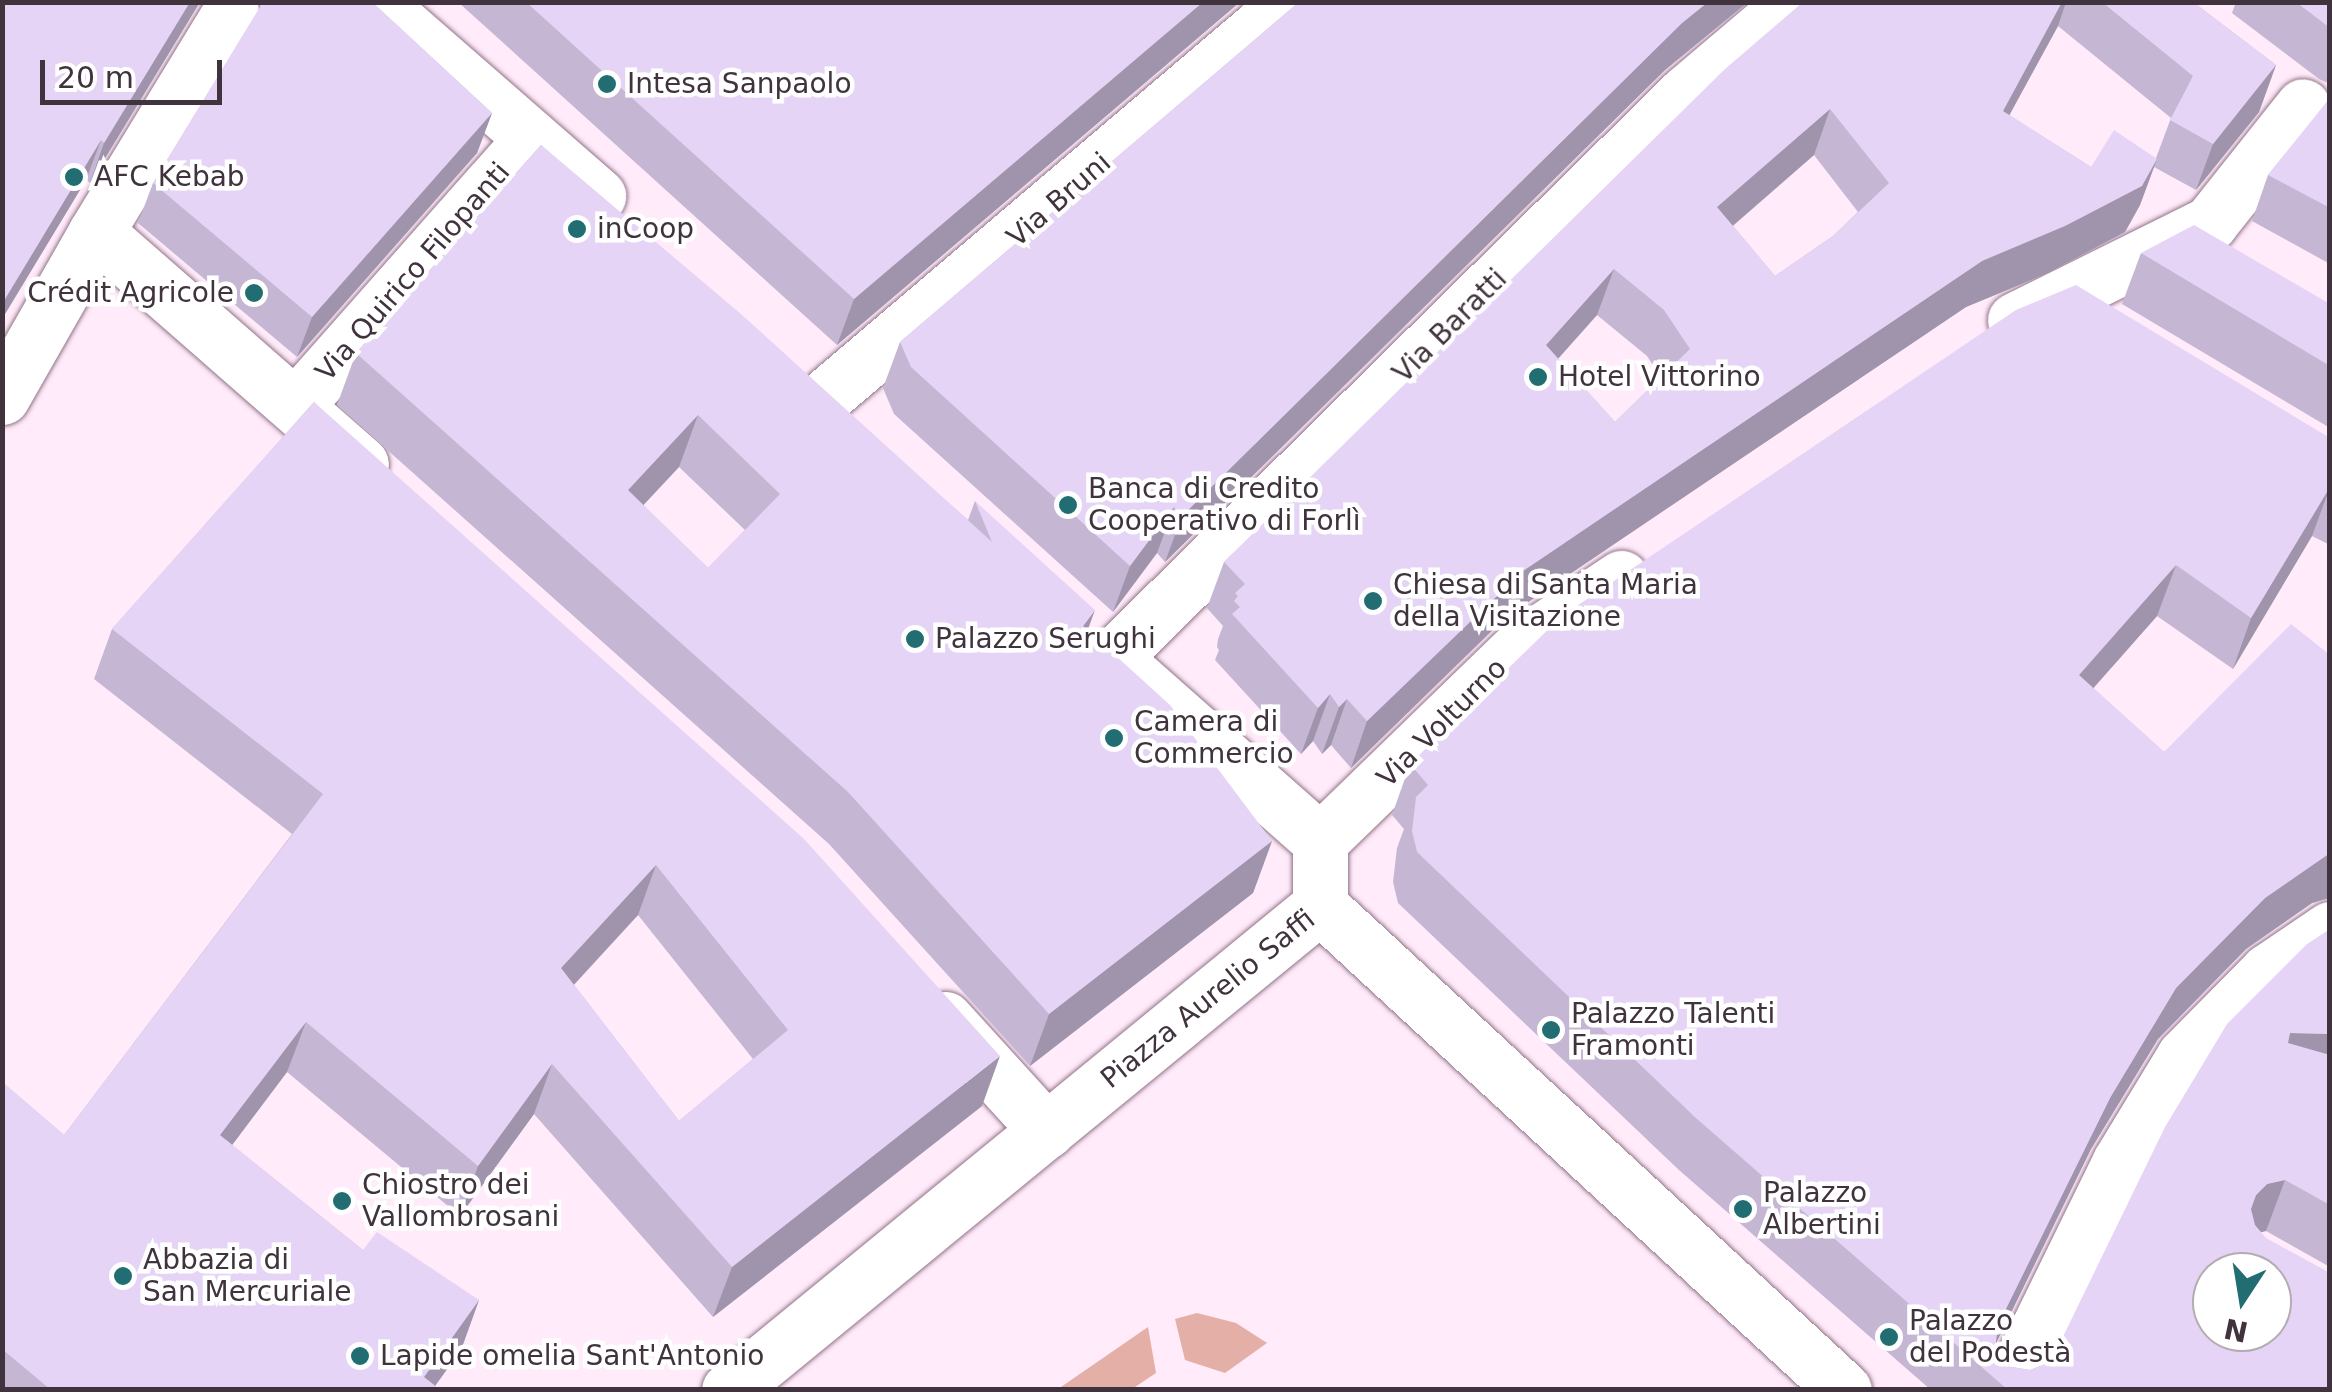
<!DOCTYPE html>
<html>
<head>
<meta charset="utf-8">
<style>
  body { margin:0 }
  #map { position:relative; width:2332px; height:1392px; overflow:hidden; background:#ffebf9; font-family:"DejaVu Sans",sans-serif }
  div>[style] { position:absolute }
  [style*='--x'] { left:calc(var(--x)*1px); top:calc(var(--y)*1px); width:calc(var(--w)*1px); rotate:calc(var(--a)*1deg) }
  .green>* { inset:0; background:#e4afa7 }
  .roads { filter:drop-shadow(0 0 2px #917389) drop-shadow(0 0 2px #917389) }
  .street>* { height:55px; margin:-27.5px; padding:0 27.5px; transform-origin:27.5px; border-radius:27.5px; background:#fff }
  .wall>* { inset:0; background:#c5b6d4 }
  .shaded-wall>* { inset:0; background:#a094ac }
  .building>* { inset:0; background:#e5d4f6 }
  .dots>* { width:28px; height:28px; translate:-50% -50%; box-sizing:border-box; border:5px solid #fff; border-radius:50% }
  span { translate:-50% -50%; white-space:nowrap; text-align:center; line-height:1.15; -webkit-text-stroke:9px #fff; paint-order:stroke }
  .poi-label { font-size:28px; color:#40333d }
  .left { translate:0 -50%; text-align:left }
  .right { translate:-100% -50%; text-align:right }
  .street-label { font-size:28px; color:#40333d }
  .frame { position:absolute; inset:0; border:5px solid #40333d; pointer-events:none }
  .north { position:absolute; left:2192px; top:1252px; width:100px; height:100px; box-sizing:border-box; background:#fff; border:2px solid #b3adb1; border-radius:50%; rotate:192deg; font-size:28px; font-weight:700; line-height:40px; text-align:center; color:#40333d }
  .north::after { content:''; display:block; margin:auto; width:35px; height:45px; background:#216d71; clip-path:polygon(50% 0,100% 100%,50% 72%,0 100%) }
  .scale { position:absolute; left:40px; top:60px; width:182px; height:45px; box-sizing:border-box; border:5px solid #40333d; border-top:0; padding-left:12px; font-size:30px; line-height:35px; white-space:nowrap; color:#40333d; -webkit-text-stroke:8px #fff; paint-order:stroke }
</style>
</head>
<body>
<div id="map">
  <div class="green">
    <i style="clip-path:polygon(1197px 1313px,1236px 1323px,1267px 1343px,1225px 1373px,1185px 1360px,1175px 1319px)"></i>
    <i style="clip-path:polygon(1148px 1327px,1156px 1373px,1132px 1389px,1058px 1389px)"></i>
  </div>
  <div class="roads">
    <div class="street">
      <i style="--x:376;--y:2;--w:295;--a:41.1"></i>
      <i style="--x:96;--y:232;--w:259;--a:-58.6"></i>
      <i style="--x:2015;--y:320;--w:218;--a:-26.4"></i>
      <i style="--x:2210;--y:223;--w:149;--a:-51.5"></i>
      <i style="--x:827;--y:395;--w:607;--a:-40.39"></i>
      <i style="--x:2;--y:397;--w:190;--a:-60.3"></i>
      <i style="--x:96;--y:232;--w:352;--a:41.2"></i>
      <i style="--x:296;--y:405;--w:355;--a:-48.5"></i>
      <i style="--x:1113;--y:657;--w:805;--a:-44.55"></i>
      <i style="--x:1687;--y:92;--w:139;--a:-40.3"></i>
      <i style="--x:1120;--y:664;--w:267;--a:41.5"></i>
      <i style="--x:1320;--y:841;--w:65;--a:90"></i>
      <i style="--x:1320;--y:841;--w:284;--a:-44.1"></i>
      <i style="--x:1524;--y:643;--w:117;--a:-33.8"></i>
      <i style="--x:1320;--y:906;--w:713;--a:42.73"></i>
      <i style="--x:945;--y:1019;--w:151;--a:47.7"></i>
      <i style="--x:729;--y:1390;--w:764;--a:-39.32"></i>
      <i style="--x:2008;--y:1390;--w:253;--a:-63.9"></i>
      <i style="--x:2119;--y:1163;--w:125;--a:-58.7"></i>
      <i style="--x:2184;--y:1056;--w:120;--a:-45.3"></i>
      <i style="--x:2268;--y:971;--w:75;--a:-34.1"></i>
    </div>
  </div>
  <div class="wall">
    <i style="clip-path:polygon(2px 2px,200px 2px,90px 183px,86px 180px,2px 319px)"></i>
    <i style="clip-path:polygon(260px 2px,372px 2px,492px 113px,477px 153px,297px 357px,138px 223px,153px 183px,261px 6px)"></i>
    <i style="clip-path:polygon(458px 2px,1240px 2px,837px 345px)"></i>
    <i style="clip-path:polygon(1299px 2px,1748px 2px,1665px 70px,1165px 562px,1157px 553px,1113px 612px,894px 414px,883px 388px,900px 342px)"></i>
    <i style="clip-path:polygon(evenodd,1803px 2px,2193px 2px,2276px 65px,2259px 112px,2196px 190px,2154px 167px,2140px 205px,2125px 232px,2048px 273px,1966px 307px,1506px 617px,1351px 768px,1331px 745px,1322px 754px,1313px 741px,1301px 754px,1215px 660px,1219px 650px,1217px 647px,1218px 639px,1223px 626px,1207px 608px,1224px 562px,1803px 2px,2058px 26px,2171px 118px,2156px 158px,2091px 167px,2009px 115px,2058px 26px,1803px 2px,1814px 155px,1858px 212px,1833px 236px,1775px 276px,1733px 226px,1814px 155px,1803px 2px,1597px 315px,1647px 356px,1661px 377px,1615px 422px,1558px 359px,1597px 315px)"></i>
    <i style="clip-path:polygon(2236px 2px,2330px 2px,2330px 84px,2319px 79px,2232px 13px)"></i>
    <i style="clip-path:polygon(2330px 99px,2330px 264px,2252px 221px,2268px 175px)"></i>
    <i style="clip-path:polygon(evenodd,541px 145px,968px 520px,975px 501px,1272px 841px,1253px 893px,1030px 1066px,829px 844px,337px 405px,356px 353px,541px 145px,679px 467px,745px 530px,708px 568px,643px 505px,679px 467px)"></i>
    <i style="clip-path:polygon(2141px 253px,2330px 304px,2330px 428px,2122px 304px)"></i>
    <i style="clip-path:polygon(evenodd,314px 402px,982px 1106px,713px 1317px,534px 1114px,460px 1216px,287px 1072px,232px 1145px,363px 1250px,479px 1300px,461px 1350px,435px 1386px,437px 1390px,2px 1390px,2px 1082px,64px 1135px,292px 834px,94px 679px,112px 629px,314px 402px,638px 915px,753px 1059px,679px 1121px,574px 985px,638px 915px)"></i>
    <i style="clip-path:polygon(2330px 438px,2330px 545px,2312px 536px,2233px 669px,2157px 616px,2093px 688px,2164px 752px,2330px 655px,2330px 898px,2312px 903px,2246px 949px,2158px 1039px,2091px 1149px,1996px 1343px,2001px 1357px,2012px 1367px,2030px 1370px,2045px 1364px,2055px 1353px,2330px 929px,2330px 1267px,2266px 1231px,2261px 1232px,2330px 1390px,1931px 1390px,1679px 1170px,1398px 903px,1393px 882px,1397px 848px,1404px 829px,1392px 815px,1410px 764px)"></i>
  </div>
  <div class="shaded-wall">
    <i style="clip-path:polygon(190px 2px,200px 2px,90px 183px,104px 143px)"></i>
    <i style="clip-path:polygon(1203px 2px,1240px 2px,837px 345px,854px 299px)"></i>
    <i style="clip-path:polygon(1708px 2px,1748px 2px,1665px 70px,1165px 562px,1182px 516px,1682px 23px)"></i>
    <i style="clip-path:polygon(2062px 2px,2066px 2px,2058px 26px,1986px 158px,2003px 111px)"></i>
    <i style="clip-path:polygon(2276px 65px,2259px 112px,2196px 190px,2213px 144px)"></i>
    <i style="clip-path:polygon(1830px 109px,1814px 155px,1700px 254px,1717px 207px)"></i>
    <i style="clip-path:polygon(492px 113px,477px 153px,297px 357px,312px 317px)"></i>
    <i style="clip-path:polygon(101px 140px,86px 180px,2px 319px,2px 304px)"></i>
    <i style="clip-path:polygon(2157px 159px,2140px 205px,2125px 232px,2048px 273px,1966px 307px,1506px 617px,1351px 768px,1367px 721px,1523px 571px,1982px 261px)"></i>
    <i style="clip-path:polygon(1614px 269px,1597px 315px,1529px 391px,1546px 345px)"></i>
    <i style="clip-path:polygon(698px 415px,679px 467px,609px 542px,628px 490px)"></i>
    <i style="clip-path:polygon(2330px 487px,2312px 536px,2233px 669px,2251px 618px)"></i>
    <i style="clip-path:polygon(1174px 507px,1157px 553px,1113px 612px,1130px 566px)"></i>
    <i style="clip-path:polygon(2176px 565px,2157px 616px,2060px 726px,2079px 675px)"></i>
    <i style="clip-path:polygon(1095px 610px,1076px 662px,1083px 626px)"></i>
    <i style="clip-path:polygon(1330px 694px,1313px 741px,1301px 754px,1318px 708px)"></i>
    <i style="clip-path:polygon(1347px 699px,1331px 745px,1322px 754px,1339px 707px)"></i>
    <i style="clip-path:polygon(1272px 841px,1253px 893px,1030px 1066px,1049px 1014px)"></i>
    <i style="clip-path:polygon(2330px 853px,2329px 898px,2312px 903px,2246px 949px,2158px 1039px,2091px 1149px,1984px 1368px,1998px 1325px,2110px 1098px,2176px 988px,2265px 898px)"></i>
    <i style="clip-path:polygon(656px 865px,638px 915px,543px 1018px,561px 968px)"></i>
    <i style="clip-path:polygon(306px 1022px,287px 1072px,202px 1185px,220px 1135px)"></i>
    <i style="clip-path:polygon(2290px 1033px,2330px 1034px,2330px 1086px,2271px 1084px)"></i>
    <i style="clip-path:polygon(1000px 1056px,982px 1106px,713px 1317px,732px 1267px)"></i>
    <i style="clip-path:polygon(552px 1064px,534px 1114px,460px 1216px,478px 1166px)"></i>
    <i style="clip-path:polygon(2285px 1180px,2266px 1231px,2248px 1235px,2237px 1246px,2256px 1195px,2267px 1184px)"></i>
    <i style="clip-path:polygon(479px 1300px,461px 1350px,432px 1390px,424px 1377px)"></i>
  </div>
  <div class="building">
    <i style="clip-path:polygon(2px 2px,190px 2px,104px 143px,101px 140px,2px 304px)"></i>
    <i style="clip-path:polygon(263px 2px,372px 2px,492px 113px,312px 317px,153px 183px)"></i>
    <i style="clip-path:polygon(526px 2px,1203px 2px,854px 299px)"></i>
    <i style="clip-path:polygon(1299px 2px,1708px 2px,1682px 23px,1182px 516px,1174px 507px,1130px 566px,911px 367px,900px 342px)"></i>
    <i style="clip-path:polygon(evenodd,1803px 2px,2062px 2px,2003px 111px,2091px 167px,2114px 130px,2157px 159px,2142px 186px,2065px 226px,1982px 261px,1523px 571px,1367px 721px,1347px 699px,1339px 707px,1330px 694px,1318px 708px,1232px 614px,1240px 607px,1234px 601px,1238px 596px,1235px 593px,1245px 584px,1224px 562px,1725px 69px,1803px 2px,1830px 109px,1889px 183px,1833px 236px,1775px 276px,1717px 207px,1830px 109px,1803px 2px,1614px 269px,1664px 310px,1690px 349px,1615px 422px,1546px 345px,1614px 269px)"></i>
    <i style="clip-path:polygon(2102px 2px,2193px 2px,2276px 65px,2213px 144px,2170px 120px,2193px 76px)"></i>
    <i style="clip-path:polygon(2296px 2px,2330px 2px,2330px 28px)"></i>
    <i style="clip-path:polygon(2329px 99px,2330px 99px,2330px 208px,2268px 175px)"></i>
    <i style="clip-path:polygon(evenodd,541px 145px,741px 314px,992px 542px,975px 501px,1095px 610px,1083px 626px,1170px 705px,1272px 841px,1049px 1014px,848px 792px,356px 353px,541px 145px,698px 415px,780px 494px,708px 568px,628px 490px,698px 415px)"></i>
    <i style="clip-path:polygon(2194px 225px,2330px 304px,2330px 366px,2141px 253px)"></i>
    <i style="clip-path:polygon(evenodd,2076px 285px,2330px 438px,2330px 487px,2251px 618px,2176px 565px,2079px 675px,2164px 752px,2291px 624px,2330px 655px,2330px 853px,2265px 898px,2176px 988px,2110px 1098px,1998px 1325px,1996px 1342px,2001px 1357px,2012px 1367px,2030px 1370px,2045px 1364px,2055px 1353px,2165px 1127px,2227px 1024px,2307px 944px,2330px 929px,2330px 1034px,2290px 1033px,2288px 1043px,2330px 1055px,2330px 1205px,2285px 1180px,2267px 1184px,2256px 1195px,2251px 1209px,2255px 1225px,2266px 1238px,2330px 1273px,2330px 1390px,2008px 1390px,1697px 1119px,1417px 852px,1412px 831px,1416px 797px,1428px 785px,1410px 764px,1562px 616px,2016px 310px,2076px 285px,2212px 1272px,2272px 1272px,2272px 1332px,2212px 1332px,2212px 1272px)"></i>
    <i style="clip-path:polygon(evenodd,314px 402px,804px 839px,1000px 1056px,732px 1267px,552px 1064px,478px 1166px,306px 1022px,220px 1135px,363px 1250px,377px 1232px,479px 1300px,424px 1377px,438px 1388px,437px 1390px,51px 1390px,2px 1349px,2px 1082px,64px 1135px,323px 794px,112px 629px,314px 402px,656px 865px,788px 1030px,679px 1121px,561px 968px,656px 865px)"></i>
  </div>
  <div class="dots">
    <i style="left:607px;top:84px;background:#216d71"></i>
    <i style="left:74px;top:177px;background:#216d71"></i>
    <i style="left:577px;top:229px;background:#216d71"></i>
    <i style="left:254px;top:293px;background:#216d71"></i>
    <i style="left:1538px;top:377px;background:#216d71"></i>
    <i style="left:1068px;top:505px;background:#216d71"></i>
    <i style="left:1373px;top:601px;background:#216d71"></i>
    <i style="left:915px;top:639px;background:#216d71"></i>
    <i style="left:1114px;top:738px;background:#216d71"></i>
    <i style="left:1551px;top:1030px;background:#216d71"></i>
    <i style="left:342px;top:1201px;background:#216d71"></i>
    <i style="left:1743px;top:1209px;background:#216d71"></i>
    <i style="left:123px;top:1276px;background:#216d71"></i>
    <i style="left:1889px;top:1337px;background:#216d71"></i>
    <i style="left:360px;top:1356px;background:#216d71"></i>
  </div>
  <div class="poi-label">
    <span class="left" style="left:627px;top:84px">Intesa Sanpaolo</span>
    <span class="left" style="left:94px;top:177px">AFC Kebab</span>
    <span class="left" style="left:597px;top:229px">inCoop</span>
    <span class="right" style="left:234px;top:293px">Crédit Agricole</span>
    <span class="left" style="left:1558px;top:377px">Hotel Vittorino</span>
    <span class="left" style="left:1088px;top:505px">Banca di Credito<br>Cooperativo di Forlì</span>
    <span class="left" style="left:1393px;top:601px">Chiesa di Santa Maria<br>della Visitazione</span>
    <span class="left" style="left:935px;top:639px">Palazzo Serughi</span>
    <span class="left" style="left:1134px;top:738px">Camera di<br>Commercio</span>
    <span class="left" style="left:1571px;top:1030px">Palazzo Talenti<br>Framonti</span>
    <span class="left" style="left:362px;top:1201px">Chiostro dei<br>Vallombrosani</span>
    <span class="left" style="left:1763px;top:1209px">Palazzo<br>Albertini</span>
    <span class="left" style="left:143px;top:1276px">Abbazia di<br>San Mercuriale</span>
    <span class="left" style="left:1909px;top:1337px">Palazzo<br>del Podestà</span>
    <span class="left" style="left:380px;top:1356px">Lapide omelia Sant'Antonio</span>
  </div>
  <div class="street-label">
    <span style="left:1059px;top:200px;rotate:-41deg">Via Bruni</span>
    <span style="left:413px;top:272px;rotate:-49deg">Via Quirico Filopanti</span>
    <span style="left:1450px;top:326px;rotate:-45deg">Via Baratti</span>
    <span style="left:1442px;top:723px;rotate:-45deg">Via Volturno</span>
    <span style="left:1208px;top:999px;rotate:-39deg">Piazza Aurelio Saffi</span>
  </div>
  <div class="frame"></div>
  <div class="north">N</div>
  <div class="scale">20 m</div>
</div>
</body>
</html>
